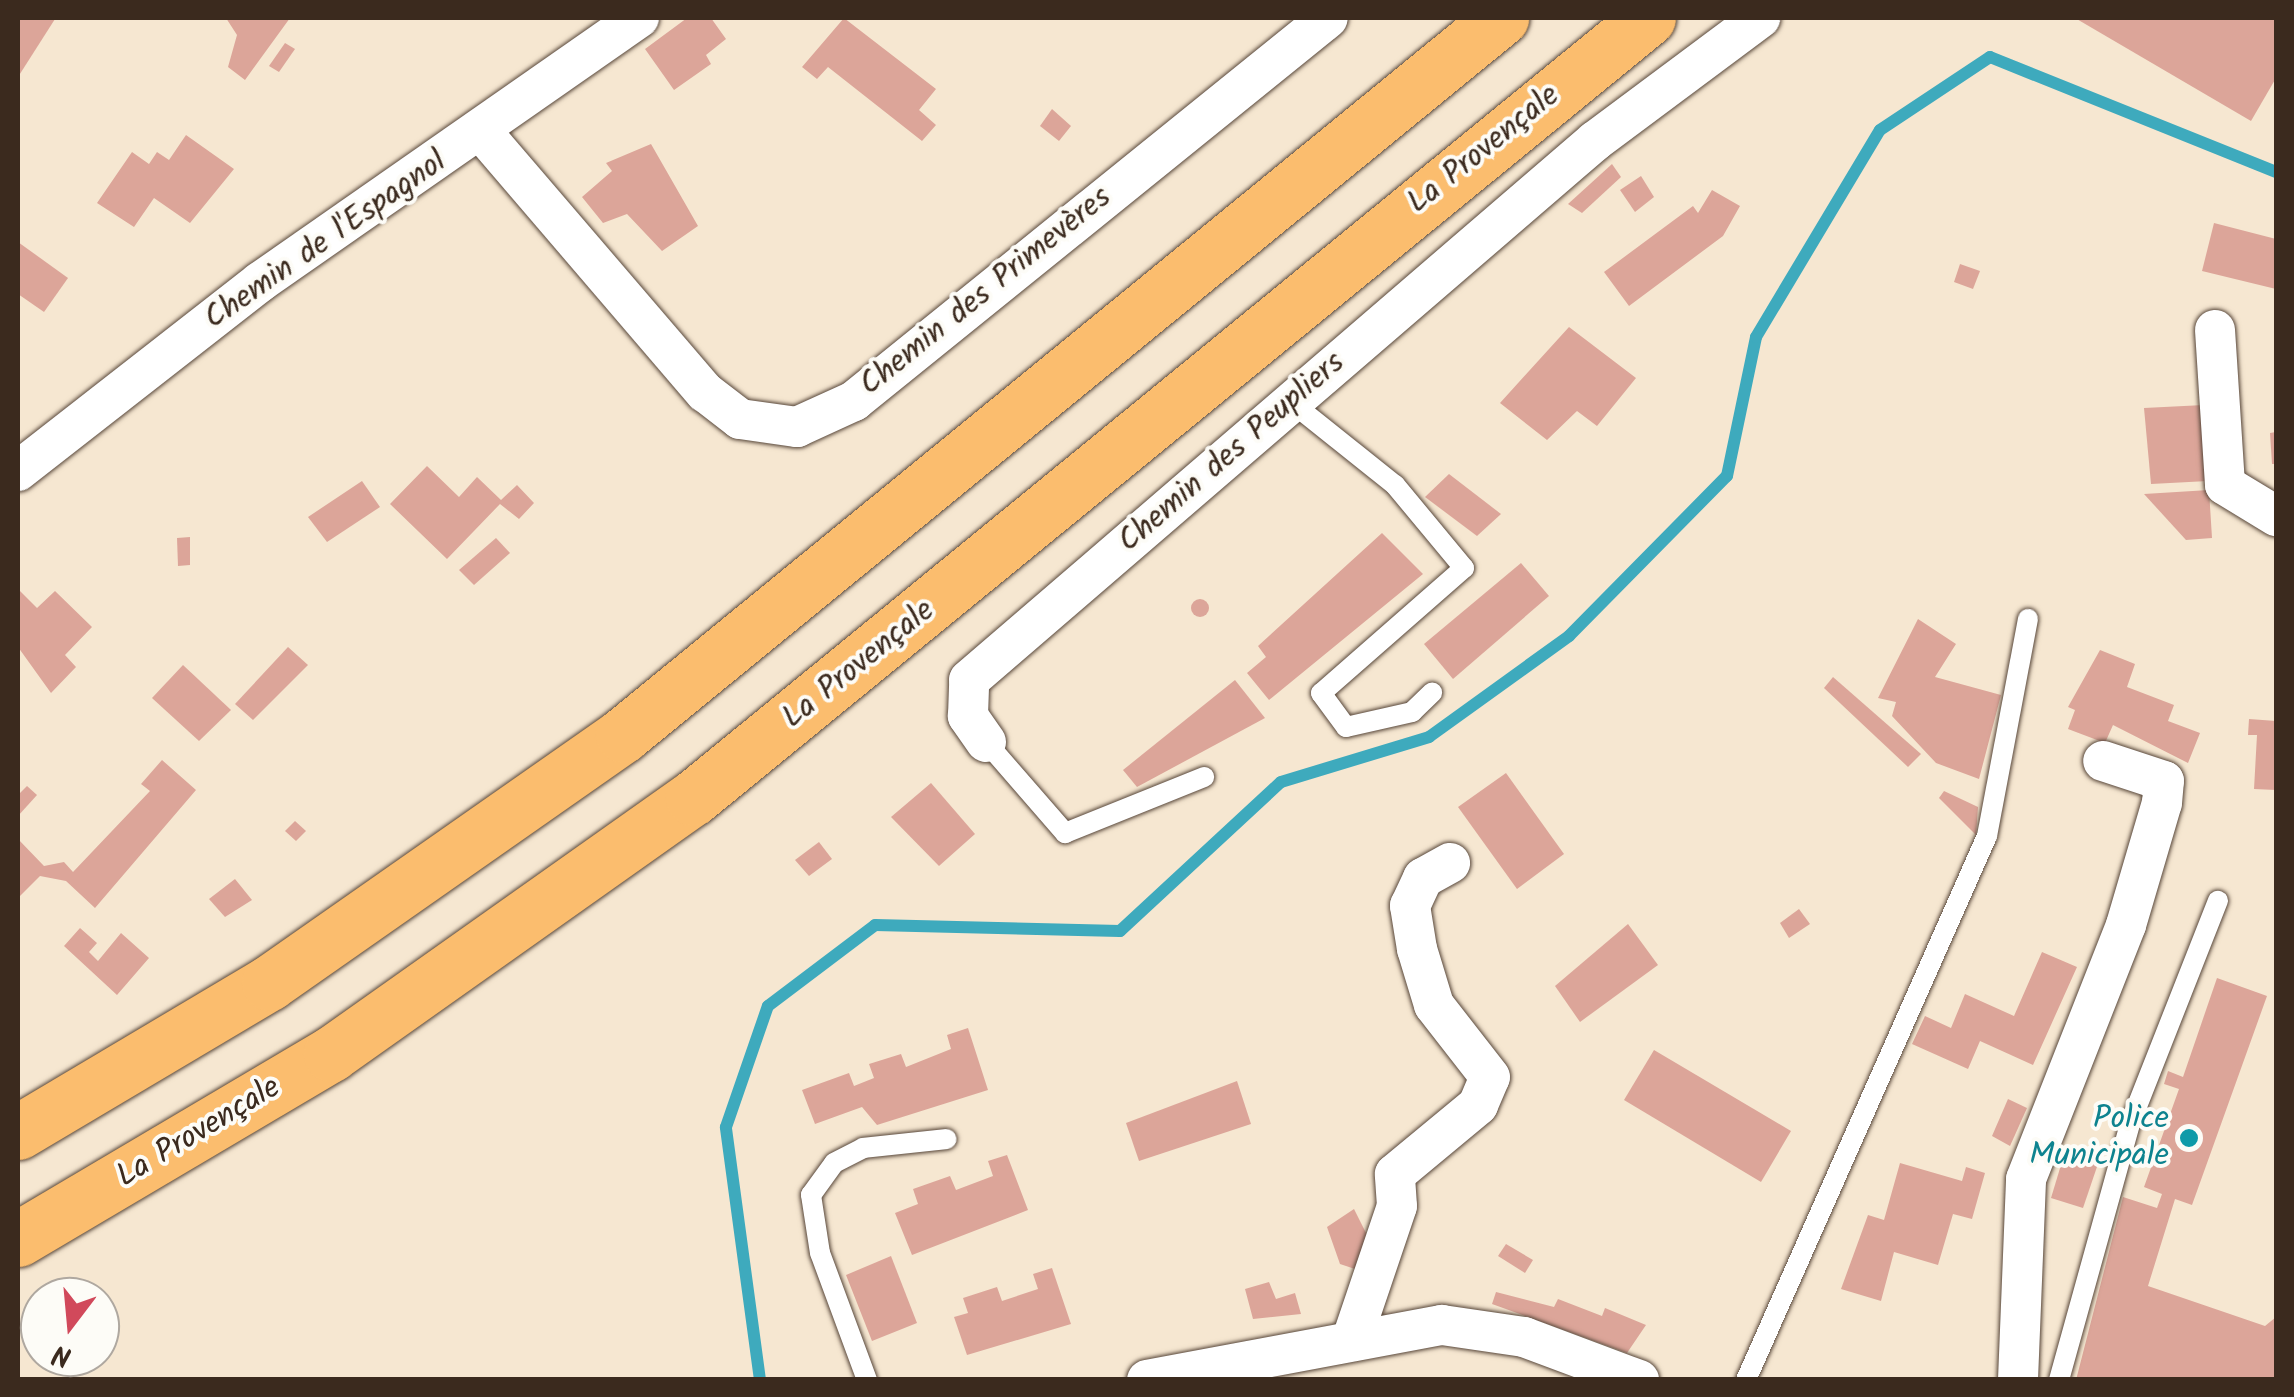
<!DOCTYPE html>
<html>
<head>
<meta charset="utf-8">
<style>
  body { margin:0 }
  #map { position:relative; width:2294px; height:1397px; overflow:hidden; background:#f6e7d1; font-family:Kalam,sans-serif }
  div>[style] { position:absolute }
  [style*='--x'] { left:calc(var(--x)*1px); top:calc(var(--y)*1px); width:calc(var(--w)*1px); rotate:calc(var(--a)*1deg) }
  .stream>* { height:12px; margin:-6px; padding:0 6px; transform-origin:6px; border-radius:6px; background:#3eaabd }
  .building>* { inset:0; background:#dca599 }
  .round { border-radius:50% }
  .roads { filter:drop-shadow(0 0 2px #574639) drop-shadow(0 0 2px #574639) }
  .service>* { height:20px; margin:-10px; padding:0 10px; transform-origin:10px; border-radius:10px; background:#fff }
  .minor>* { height:40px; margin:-20px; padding:0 20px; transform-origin:20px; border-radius:20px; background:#fff }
  .motorway>* { height:55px; margin:-27.5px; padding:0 27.5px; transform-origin:27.5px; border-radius:27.5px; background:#fbbd6e }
  .dots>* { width:28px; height:28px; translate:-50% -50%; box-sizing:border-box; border:5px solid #fdfcf7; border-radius:50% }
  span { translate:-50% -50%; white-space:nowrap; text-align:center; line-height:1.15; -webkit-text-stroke:8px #fdfcf7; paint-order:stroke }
  .street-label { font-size:32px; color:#3b2a1e }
  .culture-label { font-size:32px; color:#0d838f }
  .right { translate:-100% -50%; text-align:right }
  .frame { position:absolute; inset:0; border:20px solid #3b2a1e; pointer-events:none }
  .north { position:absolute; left:20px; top:1277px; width:100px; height:100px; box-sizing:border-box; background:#fdfcf7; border:2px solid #afa8a0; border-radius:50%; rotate:196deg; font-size:28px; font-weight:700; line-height:40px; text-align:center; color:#3b2a1e }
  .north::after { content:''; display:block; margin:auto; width:35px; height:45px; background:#d1495b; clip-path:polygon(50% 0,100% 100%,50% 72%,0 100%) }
</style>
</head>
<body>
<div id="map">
  <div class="stream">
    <i style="--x:760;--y:1380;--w:255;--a:-97.7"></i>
    <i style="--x:726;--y:1127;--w:128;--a:-70.9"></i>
    <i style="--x:768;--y:1006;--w:134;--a:-37.1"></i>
    <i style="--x:875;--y:925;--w:245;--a:1.4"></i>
    <i style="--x:1120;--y:931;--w:219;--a:-42.8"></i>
    <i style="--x:1281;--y:782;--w:155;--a:-16.9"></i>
    <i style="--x:1429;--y:737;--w:173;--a:-35.8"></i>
    <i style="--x:1569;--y:636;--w:225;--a:-45.4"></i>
    <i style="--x:1727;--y:476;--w:142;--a:-78.2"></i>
    <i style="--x:1756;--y:337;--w:241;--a:-59.1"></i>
    <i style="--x:1880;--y:130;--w:132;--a:-33.6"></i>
    <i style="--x:1990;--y:57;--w:308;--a:21.9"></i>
  </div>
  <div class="building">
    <i style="clip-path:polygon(18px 18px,55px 19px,18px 77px)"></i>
    <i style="clip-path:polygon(226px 18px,290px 18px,245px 80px,228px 67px,237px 35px)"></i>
    <i style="clip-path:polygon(687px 18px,711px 18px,726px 39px,706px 55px,711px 64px,674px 90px,645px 49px)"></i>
    <i style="clip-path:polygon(844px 18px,936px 89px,919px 110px,936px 125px,922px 141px,828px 67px,817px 79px,802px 67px)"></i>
    <i style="clip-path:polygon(2075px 18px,2276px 18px,2276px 78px,2251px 121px)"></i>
    <i style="clip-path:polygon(285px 43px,295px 49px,279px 72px,269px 66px)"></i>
    <i style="clip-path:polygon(1052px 109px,1071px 126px,1059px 141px,1040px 126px)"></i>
    <i style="clip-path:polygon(186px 135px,234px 169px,190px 223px,154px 198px,134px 227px,97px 203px,132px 152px,149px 164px,157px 152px,169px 160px)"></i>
    <i style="clip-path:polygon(651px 144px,698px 226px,662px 251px,627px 214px,603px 223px,582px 197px,612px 171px,606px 163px)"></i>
    <i style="clip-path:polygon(1612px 164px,1621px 177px,1582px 213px,1568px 204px)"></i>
    <i style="clip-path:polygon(1641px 176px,1654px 197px,1635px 212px,1620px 190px)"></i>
    <i style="clip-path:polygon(1712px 190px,1740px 206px,1723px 236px,1629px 306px,1604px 272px,1693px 206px,1698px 213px)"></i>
    <i style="clip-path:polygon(2214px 223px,2276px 239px,2276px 289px,2202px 271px)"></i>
    <i style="clip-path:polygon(18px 242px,68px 278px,44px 312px,18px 294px)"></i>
    <i style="clip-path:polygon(1960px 264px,1980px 271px,1973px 289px,1954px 282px)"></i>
    <i style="clip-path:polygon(1569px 327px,1636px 378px,1597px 426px,1577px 411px,1547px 440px,1500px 403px)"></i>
    <i style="clip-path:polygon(2204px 405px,2208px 481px,2151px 484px,2144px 408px)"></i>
    <i style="clip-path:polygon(2276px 432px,2276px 464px,2272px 464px,2270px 433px)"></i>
    <i style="clip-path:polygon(427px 466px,459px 497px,477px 477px,501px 500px,517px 485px,534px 503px,519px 519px,500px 504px,447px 559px,390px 504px)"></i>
    <i style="clip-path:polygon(1449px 474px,1501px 514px,1477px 536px,1425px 497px)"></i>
    <i style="clip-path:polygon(362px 481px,380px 507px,327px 542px,308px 517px)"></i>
    <i style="clip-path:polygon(2209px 490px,2212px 538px,2186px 540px,2144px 494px)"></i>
    <i style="clip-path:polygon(1382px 533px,1423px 574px,1269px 700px,1247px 673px,1266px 657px,1258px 646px)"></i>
    <i style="clip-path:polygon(190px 537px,190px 565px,178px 566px,177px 538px)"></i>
    <i style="clip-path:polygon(496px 538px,510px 553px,474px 585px,459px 570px)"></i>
    <i style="clip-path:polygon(1521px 563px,1549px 596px,1453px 679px,1424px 644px)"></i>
    <i style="clip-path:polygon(18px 589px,37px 608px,55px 591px,92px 627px,65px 655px,76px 667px,51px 693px,18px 647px)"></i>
    <i class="round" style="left:1191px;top:599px;width:18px;height:18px"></i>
    <i style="clip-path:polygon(1918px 619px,1956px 644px,1935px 677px,2001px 695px,1979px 779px,1936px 763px,1892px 716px,1896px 702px,1878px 698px)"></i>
    <i style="clip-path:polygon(288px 647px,308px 665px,253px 720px,235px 704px)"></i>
    <i style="clip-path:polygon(2100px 650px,2135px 664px,2127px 687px,2174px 705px,2168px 721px,2200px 733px,2188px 763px,2113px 725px,2105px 743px,2068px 729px,2075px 710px,2068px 707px)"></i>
    <i style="clip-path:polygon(183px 665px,231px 710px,199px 741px,152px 698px)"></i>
    <i style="clip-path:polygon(1833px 677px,1921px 754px,1908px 767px,1824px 688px)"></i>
    <i style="clip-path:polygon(1235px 680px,1265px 718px,1137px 787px,1123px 770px)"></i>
    <i style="clip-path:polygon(2249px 719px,2276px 721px,2276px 790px,2254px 789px,2257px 735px,2248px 735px)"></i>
    <i style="clip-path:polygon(162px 760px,196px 790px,95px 908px,66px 881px,40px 876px,18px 898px,18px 839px,44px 866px,64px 862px,73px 872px,150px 791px,141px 784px)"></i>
    <i style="clip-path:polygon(1506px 773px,1564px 854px,1517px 889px,1458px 807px)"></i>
    <i style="clip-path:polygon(931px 783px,975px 834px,939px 866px,891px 817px)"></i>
    <i style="clip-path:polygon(27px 786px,37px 795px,18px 816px,18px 795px)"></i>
    <i style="clip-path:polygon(1944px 791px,1978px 807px,1976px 835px,1939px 798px)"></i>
    <i style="clip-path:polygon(295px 821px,306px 831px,296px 841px,285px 831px)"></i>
    <i style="clip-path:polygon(819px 842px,832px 859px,809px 876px,795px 860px)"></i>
    <i style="clip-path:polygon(235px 879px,252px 900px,225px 917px,209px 899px)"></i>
    <i style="clip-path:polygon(1799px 909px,1810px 924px,1789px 938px,1780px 923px)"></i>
    <i style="clip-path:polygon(1628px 924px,1658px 965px,1580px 1022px,1555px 986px)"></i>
    <i style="clip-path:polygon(80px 928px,97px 943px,89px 952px,98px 961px,121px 933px,149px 958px,117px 995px,64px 946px)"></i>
    <i style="clip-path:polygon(2042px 952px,2077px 967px,2033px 1065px,1980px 1041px,1968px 1069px,1912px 1044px,1925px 1016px,1951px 1028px,1965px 994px,2014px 1016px)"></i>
    <i style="clip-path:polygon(2217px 978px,2267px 996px,2192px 1205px,2175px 1199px,2148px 1286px,2265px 1326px,2276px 1317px,2276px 1380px,2076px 1380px,2123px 1197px,2157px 1208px,2162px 1194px,2144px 1187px,2179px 1089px,2164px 1084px,2168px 1071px,2183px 1077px)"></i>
    <i style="clip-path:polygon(968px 1028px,988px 1090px,877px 1125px,862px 1107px,815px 1124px,802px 1090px,849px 1073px,854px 1086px,874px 1078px,869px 1064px,901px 1054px,906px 1067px,951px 1049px,947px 1035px)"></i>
    <i style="clip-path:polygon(1654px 1050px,1791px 1131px,1761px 1182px,1624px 1100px)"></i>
    <i style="clip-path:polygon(1237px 1081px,1251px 1124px,1139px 1161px,1126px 1123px)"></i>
    <i style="clip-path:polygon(2008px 1099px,2027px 1108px,2010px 1146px,1992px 1136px)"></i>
    <i style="clip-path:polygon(2067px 1145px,2101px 1155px,2083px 1208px,2051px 1198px)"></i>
    <i style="clip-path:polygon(1007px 1155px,1028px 1210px,912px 1255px,895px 1213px,918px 1204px,913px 1189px,950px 1176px,956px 1190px,993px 1176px,988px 1161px)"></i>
    <i style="clip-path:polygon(1900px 1163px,1962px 1181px,1966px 1167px,1985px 1173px,1972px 1219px,1953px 1214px,1938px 1265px,1894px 1252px,1881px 1301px,1841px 1289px,1868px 1215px,1884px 1220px)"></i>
    <i style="clip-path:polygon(1354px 1209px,1371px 1243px,1355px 1269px,1340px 1264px,1327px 1227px)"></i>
    <i style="clip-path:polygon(1506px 1244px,1533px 1260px,1525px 1273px,1498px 1256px)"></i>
    <i style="clip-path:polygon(891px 1256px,917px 1323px,872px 1341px,846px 1275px)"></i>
    <i style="clip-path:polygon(1052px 1268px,1071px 1324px,967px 1355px,954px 1317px,968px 1313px,963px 1298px,997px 1287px,1002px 1301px,1038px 1289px,1033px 1274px)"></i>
    <i style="clip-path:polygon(1269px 1282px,1276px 1299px,1295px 1293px,1301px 1314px,1253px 1319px,1245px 1289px)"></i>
    <i style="clip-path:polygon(1496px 1292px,1554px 1307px,1558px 1299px,1602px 1316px,1605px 1308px,1646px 1325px,1627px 1353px,1492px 1304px)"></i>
  </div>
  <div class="roads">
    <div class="service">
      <i style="--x:1291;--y:402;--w:133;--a:38.6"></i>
      <i style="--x:1395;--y:485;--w:108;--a:50.3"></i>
      <i style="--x:1464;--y:568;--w:190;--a:138.8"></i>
      <i style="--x:1321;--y:693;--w:42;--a:53.7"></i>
      <i style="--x:1346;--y:727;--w:68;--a:-12.8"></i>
      <i style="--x:1412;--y:712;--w:28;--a:-44"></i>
      <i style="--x:986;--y:742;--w:121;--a:49"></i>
      <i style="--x:1065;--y:833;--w:150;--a:-21.9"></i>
      <i style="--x:867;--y:1380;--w:135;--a:-110.3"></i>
      <i style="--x:820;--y:1253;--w:59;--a:-98.8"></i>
      <i style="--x:811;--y:1195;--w:39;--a:-54"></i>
      <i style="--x:834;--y:1163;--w:33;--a:-27"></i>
      <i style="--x:863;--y:1148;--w:84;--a:-6.1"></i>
      <i style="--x:1746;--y:1380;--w:595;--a:-66.11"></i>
      <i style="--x:1987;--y:836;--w:221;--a:-79.3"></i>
      <i style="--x:2059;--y:1380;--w:266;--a:-74.5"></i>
      <i style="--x:2130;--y:1124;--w:240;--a:-68.5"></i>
    </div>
    <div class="minor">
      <i style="--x:481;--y:131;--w:344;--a:49.4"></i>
      <i style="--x:705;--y:392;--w:44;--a:37.6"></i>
      <i style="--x:740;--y:419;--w:58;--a:8"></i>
      <i style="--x:797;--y:427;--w:63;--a:-24.5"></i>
      <i style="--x:854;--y:401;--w:609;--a:-38.94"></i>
      <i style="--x:2215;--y:330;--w:155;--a:86.3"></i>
      <i style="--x:2225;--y:485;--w:60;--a:31.3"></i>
      <i style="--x:18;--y:471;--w:307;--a:-38"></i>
      <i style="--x:260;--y:282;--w:462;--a:-34.9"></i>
      <i style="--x:986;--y:742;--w:32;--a:-125"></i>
      <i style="--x:968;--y:716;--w:36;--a:-88"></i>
      <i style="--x:969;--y:680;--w:826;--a:-40.73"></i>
      <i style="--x:1595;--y:141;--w:206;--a:-36.7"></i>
      <i style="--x:1352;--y:1339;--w:140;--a:-71.3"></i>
      <i style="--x:1397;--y:1206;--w:32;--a:-94"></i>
      <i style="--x:1395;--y:1174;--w:108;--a:-39.7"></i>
      <i style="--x:1478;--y:1105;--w:30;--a:-67"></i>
      <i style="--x:1490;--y:1077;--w:91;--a:-127.9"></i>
      <i style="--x:1434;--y:1005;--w:59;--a:-106.9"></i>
      <i style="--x:1417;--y:949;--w:44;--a:-99.2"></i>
      <i style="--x:1410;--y:906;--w:31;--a:-65"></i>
      <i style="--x:1423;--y:878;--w:31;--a:-29"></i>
      <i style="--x:1147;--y:1380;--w:300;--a:-10.6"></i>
      <i style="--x:1442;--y:1325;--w:83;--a:8.3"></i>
      <i style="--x:1524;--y:1337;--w:123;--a:20.5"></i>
      <i style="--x:2018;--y:1380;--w:201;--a:-87.7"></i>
      <i style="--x:2026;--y:1179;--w:273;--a:-68.5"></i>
      <i style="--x:2126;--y:925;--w:127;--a:-73.6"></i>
      <i style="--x:2162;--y:803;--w:22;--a:-85"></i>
      <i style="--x:2164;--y:781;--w:64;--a:-161.8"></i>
    </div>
    <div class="motorway">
      <i style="--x:18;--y:1132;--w:292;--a:-30.7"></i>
      <i style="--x:269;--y:983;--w:432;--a:-35"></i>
      <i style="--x:623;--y:735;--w:1134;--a:-39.24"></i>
      <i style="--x:18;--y:1239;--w:364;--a:-30.6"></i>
      <i style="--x:331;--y:1054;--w:443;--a:-35.3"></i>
      <i style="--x:693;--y:798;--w:1233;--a:-39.24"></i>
    </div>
  </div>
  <div class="dots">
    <i style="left:2189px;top:1138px;background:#0f9aa8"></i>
  </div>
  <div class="street-label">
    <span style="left:1484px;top:150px;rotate:-39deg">La Provençale</span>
    <span style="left:326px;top:241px;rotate:-35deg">Chemin de l'Espagnol</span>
    <span style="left:986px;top:292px;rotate:-39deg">Chemin des Primevères</span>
    <span style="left:1232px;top:453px;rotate:-41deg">Chemin des Peupliers</span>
    <span style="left:859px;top:665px;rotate:-39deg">La Provençale</span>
    <span style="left:199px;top:1133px;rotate:-31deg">La Provençale</span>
  </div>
  <div class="culture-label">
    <span class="right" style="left:2169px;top:1138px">Police<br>Municipale</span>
  </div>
  <div class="frame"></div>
  <div class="north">N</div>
</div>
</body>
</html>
